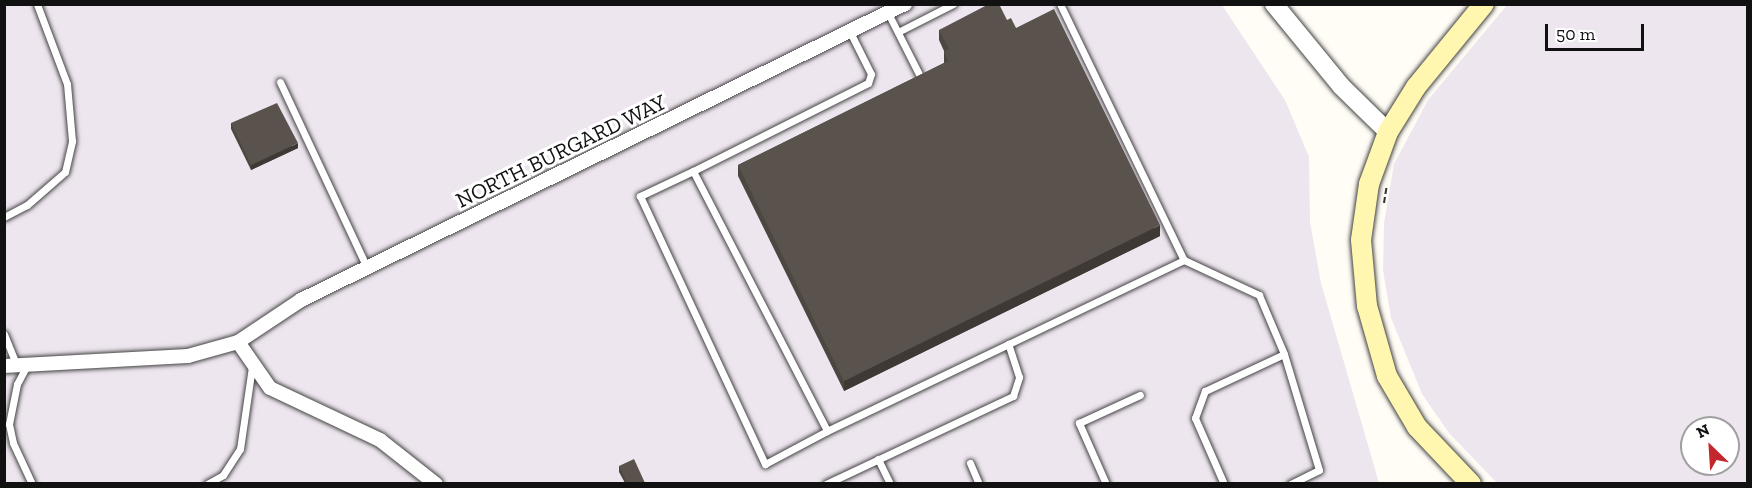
<!DOCTYPE html>
<html>
<head>
<meta charset="utf-8">
<style>
  body { margin:0 }
  #map { position:relative; width:1752px; height:488px; overflow:hidden; background:#fffdf5; font-family:"Zilla Slab",serif }
  div>[style] { position:absolute }
  [style*='--x'] { left:calc(var(--x)*1px); top:calc(var(--y)*1px); width:calc(var(--w)*1px); rotate:calc(var(--a)*1deg) }
  .industrial>* { inset:0; background:#eee6ef }
  .path>* { height:2px; margin-top:-1px; transform-origin:0; background:repeating-linear-gradient(90deg,#333 0 6px,transparent 0 9px) }
  .roads { filter:drop-shadow(0 0 2px #444) drop-shadow(0 0 2px #444) }
  .service>* { height:7px; margin:-3.5px; padding:0 3.5px; transform-origin:3.5px; border-radius:3.5px; background:#fff }
  .minor>* { height:14px; margin:-7px; padding:0 7px; transform-origin:7px; border-radius:7px; background:#fff }
  .tertiary>* { height:18px; margin:-9px; padding:0 9px; transform-origin:9px; border-radius:9px; background:#fff }
  .secondary>* { height:20px; margin:-10px; padding:0 10px; transform-origin:10px; border-radius:10px; background:#fff6b0 }
  .wall>* { inset:0; background:#4d4742 }
  .shaded-wall>* { inset:0; background:#3f3936 }
  .building>* { inset:0; background:#5a524d }
  span { translate:-50% -50%; white-space:nowrap; text-align:center; line-height:1.15; -webkit-text-stroke:6px #fff; paint-order:stroke }
  .street-label { font-size:22px; color:#111 }
  .frame { position:absolute; inset:0; border:6px solid #111; pointer-events:none }
  .north { position:absolute; left:1680px; top:416px; width:60px; height:60px; box-sizing:border-box; background:#fff; border:2px solid #a0a0a0; border-radius:50%; rotate:335deg; font-size:16px; font-weight:700; line-height:24px; text-align:center; color:#111 }
  .north::after { content:''; display:block; margin:auto; width:21px; height:27px; background:#c4262e; clip-path:polygon(50% 0,100% 100%,50% 72%,0 100%) }
  .scale { position:absolute; left:1545px; top:24px; width:99px; height:27px; box-sizing:border-box; border:3px solid #111; border-top:0; padding-left:8px; font-size:18px; line-height:21px; white-space:nowrap; color:#111; -webkit-text-stroke:4px #fff; paint-order:stroke }
</style>
</head>
<body>
<div id="map">
  <div class="industrial">
    <i style="clip-path:polygon(4px 5px,1222px 5px,1285px 100px,1309px 157px,1310px 222px,1321px 283px,1379px 483px,5px 483px)"></i>
    <i style="clip-path:polygon(evenodd,1507px 5px,1747px 5px,1747px 483px,1497px 483px,1449px 433px,1422px 394px,1391px 318px,1383px 270px,1384px 223px,1394px 164px,1428px 100px,1507px 5px,1692px 428px,1728px 428px,1728px 464px,1692px 464px,1692px 428px)"></i>
  </div>
  <div class="path">
    <i style="--x:1384;--y:203;--w:18;--a:-81"></i>
  </div>
  <div class="roads">
    <div class="service">
      <i style="--x:1060;--y:4;--w:284;--a:64.2"></i>
      <i style="--x:1184;--y:260;--w:83;--a:25"></i>
      <i style="--x:1259;--y:295;--w:64;--a:67"></i>
      <i style="--x:1284;--y:354;--w:121;--a:73.2"></i>
      <i style="--x:1319;--y:470;--w:32;--a:154"></i>
      <i style="--x:888;--y:13;--w:71;--a:63.1"></i>
      <i style="--x:850;--y:32;--w:47;--a:63.4"></i>
      <i style="--x:871;--y:74;--w:9;--a:108"></i>
      <i style="--x:868;--y:83;--w:196;--a:153.3"></i>
      <i style="--x:693;--y:171;--w:292;--a:62.7"></i>
      <i style="--x:827;--y:431;--w:396;--a:-25.6"></i>
      <i style="--x:898;--y:32;--w:62;--a:-27"></i>
      <i style="--x:280;--y:82;--w:205;--a:64.9"></i>
      <i style="--x:693;--y:171;--w:59;--a:154.7"></i>
      <i style="--x:640;--y:196;--w:296;--a:65"></i>
      <i style="--x:765;--y:464;--w:70;--a:-28"></i>
      <i style="--x:4;--y:217;--w:26;--a:-28"></i>
      <i style="--x:27;--y:205;--w:50;--a:-41"></i>
      <i style="--x:65;--y:172;--w:32;--a:-77"></i>
      <i style="--x:72;--y:141;--w:57;--a:-95"></i>
      <i style="--x:67;--y:84;--w:85;--a:-110.6"></i>
      <i style="--x:4;--y:334;--w:35;--a:68"></i>
      <i style="--x:26;--y:367;--w:19;--a:118"></i>
      <i style="--x:17;--y:384;--w:41;--a:101.3"></i>
      <i style="--x:9;--y:424;--w:19;--a:78"></i>
      <i style="--x:13;--y:443;--w:45;--a:65.1"></i>
      <i style="--x:878;--y:459;--w:28;--a:64"></i>
      <i style="--x:970;--y:463;--w:23;--a:67"></i>
      <i style="--x:207;--y:484;--w:18;--a:-29"></i>
      <i style="--x:223;--y:475;--w:31;--a:-57"></i>
      <i style="--x:240;--y:449;--w:83;--a:-81.7"></i>
      <i style="--x:826;--y:484;--w:207;--a:-25.2"></i>
      <i style="--x:1013;--y:396;--w:20;--a:-72"></i>
      <i style="--x:1019;--y:377;--w:35;--a:-108"></i>
      <i style="--x:1106;--y:484;--w:67;--a:-113.9"></i>
      <i style="--x:1079;--y:423;--w:67;--a:-24.7"></i>
      <i style="--x:1224;--y:484;--w:72;--a:-113.7"></i>
      <i style="--x:1195;--y:418;--w:29;--a:-70"></i>
      <i style="--x:1205;--y:391;--w:87;--a:-25.1"></i>
    </div>
    <div class="minor">
      <i style="--x:238;--y:342;--w:76;--a:-33.7"></i>
      <i style="--x:301;--y:300;--w:673;--a:-26.11"></i>
      <i style="--x:4;--y:366;--w:184;--a:-3.1"></i>
      <i style="--x:188;--y:356;--w:52;--a:-15.6"></i>
      <i style="--x:238;--y:342;--w:56;--a:55.2"></i>
      <i style="--x:270;--y:388;--w:122;--a:25.3"></i>
      <i style="--x:380;--y:440;--w:71;--a:38.2"></i>
    </div>
    <div class="tertiary">
      <i style="--x:1274;--y:4;--w:106;--a:50.7"></i>
      <i style="--x:1341;--y:86;--w:66;--a:44.4"></i>
    </div>
    <div class="secondary">
      <i style="--x:1471;--y:484;--w:79;--a:-133.5"></i>
      <i style="--x:1417;--y:427;--w:59;--a:-120.5"></i>
      <i style="--x:1387;--y:376;--w:73;--a:-105.9"></i>
      <i style="--x:1367;--y:306;--w:66;--a:-95.2"></i>
      <i style="--x:1361;--y:240;--w:57;--a:-81.9"></i>
      <i style="--x:1369;--y:184;--w:55;--a:-69.9"></i>
      <i style="--x:1388;--y:132;--w:53;--a:-58.1"></i>
      <i style="--x:1416;--y:87;--w:107;--a:-50.7"></i>
    </div>
  </div>
  <div class="wall">
    <i style="clip-path:polygon(1007px 20px,1016px 28px,1160px 236px,844px 391px,738px 176px,738px 165px,944px 63px,944px 51px,939px 40px,939px 30px)"></i>
    <i style="clip-path:polygon(231px 123px,298px 148px,251px 170px,231px 129px)"></i>
    <i style="clip-path:polygon(619px 466px,645px 483px,625px 483px,619px 472px)"></i>
  </div>
  <div class="shaded-wall">
    <i style="clip-path:polygon(298px 143px,298px 148px,251px 170px,251px 165px)"></i>
    <i style="clip-path:polygon(1160px 225px,1160px 236px,844px 391px,844px 381px)"></i>
  </div>
  <div class="building">
    <i style="clip-path:polygon(989px 4px,999px 4px,1007px 20px,1011px 18px,1016px 28px,1054px 9px,1160px 225px,844px 381px,738px 165px,948px 61px,944px 52px,949px 49px,939px 30px)"></i>
    <i style="clip-path:polygon(277px 103px,298px 143px,251px 165px,231px 123px)"></i>
    <i style="clip-path:polygon(634px 459px,645px 483px,627px 483px,619px 466px)"></i>
  </div>
  <div class="street-label">
    <span style="left:561px;top:151px;rotate:-26deg">NORTH BURGARD WAY</span>
  </div>
  <div class="frame"></div>
  <div class="north">N</div>
  <div class="scale">50 m</div>
</div>
</body>
</html>
